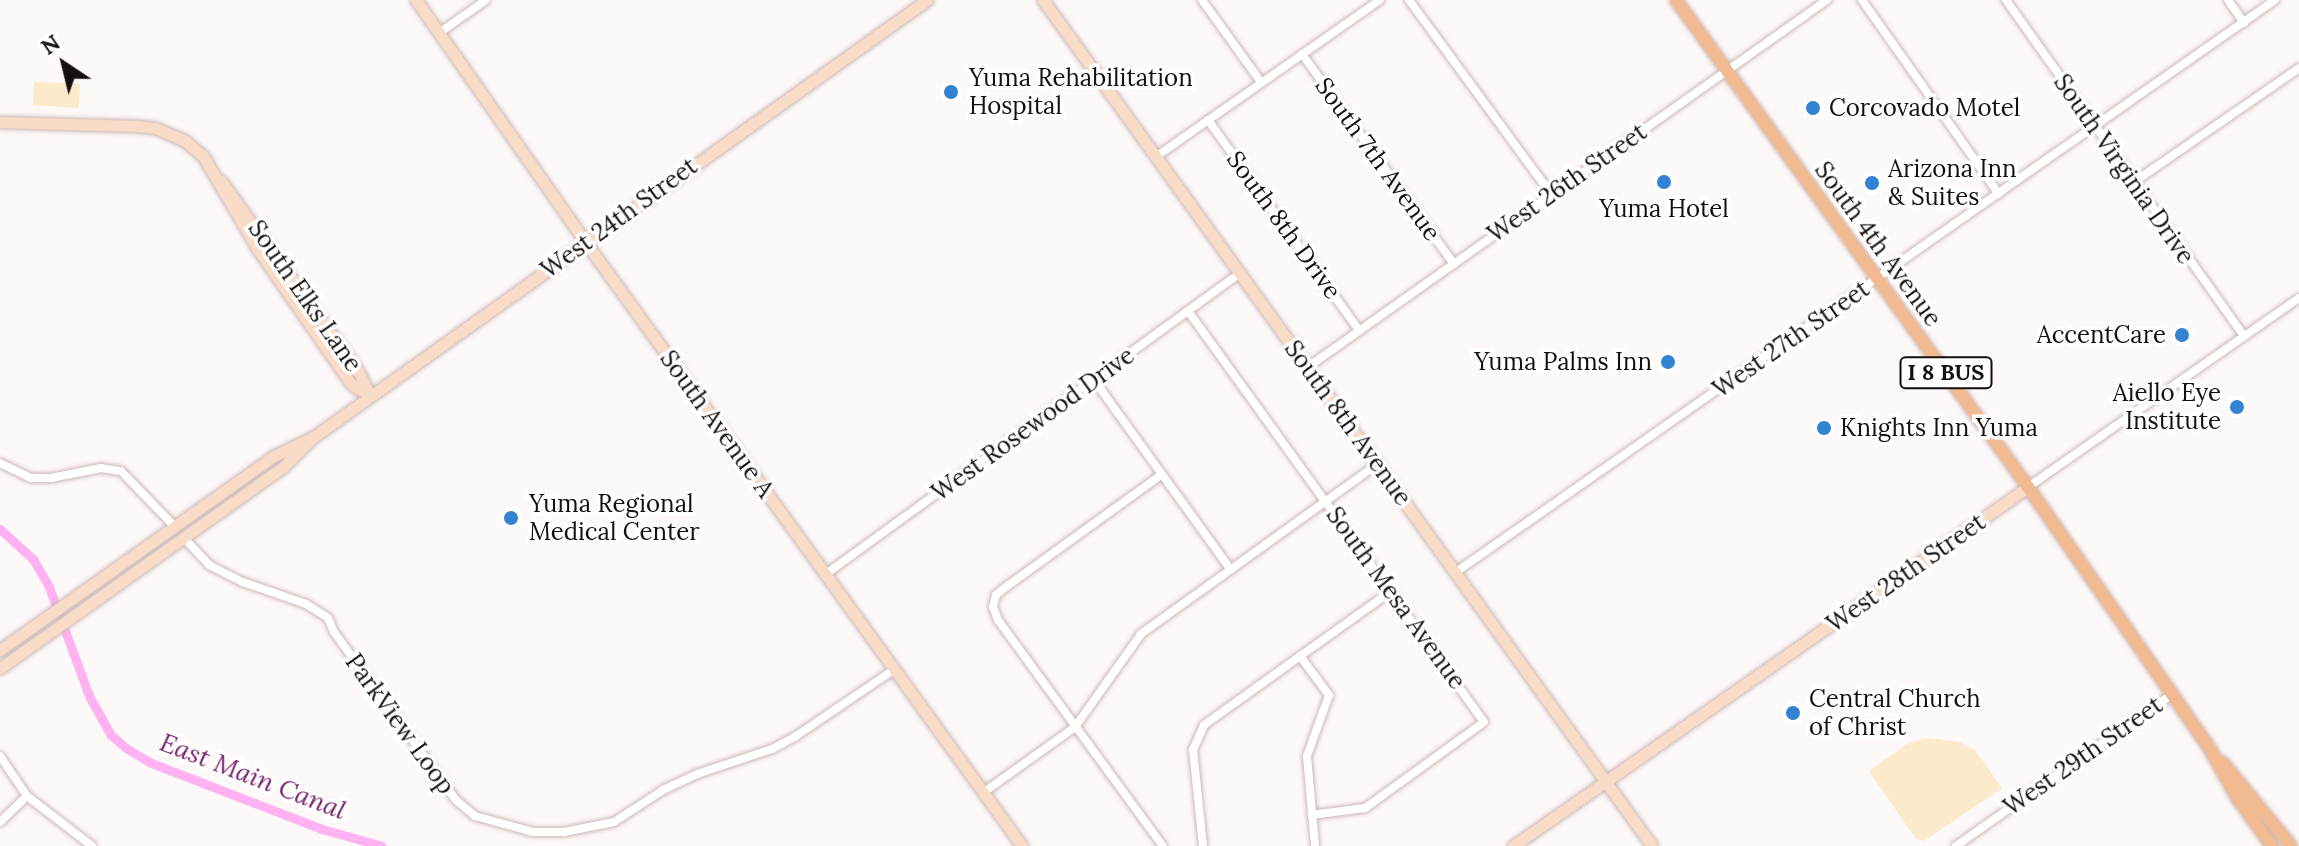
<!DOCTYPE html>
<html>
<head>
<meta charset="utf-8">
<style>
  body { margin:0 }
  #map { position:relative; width:2299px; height:846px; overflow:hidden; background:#fdf9f8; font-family:Lora,serif }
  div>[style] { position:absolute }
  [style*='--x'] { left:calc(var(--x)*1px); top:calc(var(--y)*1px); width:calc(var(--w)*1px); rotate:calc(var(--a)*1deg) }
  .green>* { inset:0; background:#fbeacb }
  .canal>* { height:9px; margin:-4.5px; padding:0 4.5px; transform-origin:4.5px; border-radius:4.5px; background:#feb2f1 }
  .roads { filter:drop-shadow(0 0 2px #ccb8b6) drop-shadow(0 0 2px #ccb8b6) }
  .street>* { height:8px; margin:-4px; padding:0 4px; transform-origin:4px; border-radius:4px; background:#fff }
  .secondary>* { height:11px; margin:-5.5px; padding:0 5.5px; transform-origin:5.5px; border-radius:5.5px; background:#f8dcc8 }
  .primary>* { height:12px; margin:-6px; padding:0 6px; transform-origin:6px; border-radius:6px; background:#f2ba90 }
  .dots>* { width:22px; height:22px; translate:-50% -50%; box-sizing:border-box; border:4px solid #fff; border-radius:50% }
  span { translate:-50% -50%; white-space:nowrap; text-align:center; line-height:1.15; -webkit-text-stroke:7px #fff; paint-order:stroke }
  .shield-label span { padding:2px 6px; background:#fff; border:2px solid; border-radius:6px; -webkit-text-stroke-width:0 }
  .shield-label { font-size:22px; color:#150f0e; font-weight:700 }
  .poi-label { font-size:24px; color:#150f0e }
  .left { translate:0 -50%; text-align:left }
  .right { translate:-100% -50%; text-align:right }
  .street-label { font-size:24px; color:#150f0e }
  .water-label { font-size:26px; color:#751f6b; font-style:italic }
  .north { position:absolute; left:24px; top:24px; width:80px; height:80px; -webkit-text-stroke:6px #fff; paint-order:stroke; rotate:325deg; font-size:22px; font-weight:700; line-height:32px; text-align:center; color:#150f0e }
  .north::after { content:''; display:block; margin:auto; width:28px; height:36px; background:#150f0e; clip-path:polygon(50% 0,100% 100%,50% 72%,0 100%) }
</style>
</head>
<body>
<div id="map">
  <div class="green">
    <i style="clip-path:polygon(34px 82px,80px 84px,79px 108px,33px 105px)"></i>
    <i style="clip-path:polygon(1928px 738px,1959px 742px,1975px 750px,2002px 788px,1924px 841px,1916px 839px,1869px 771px,1909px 743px)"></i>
  </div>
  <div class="canal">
    <i style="--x:0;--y:529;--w:45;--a:42.3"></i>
    <i style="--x:33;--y:559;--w:32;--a:60"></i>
    <i style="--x:49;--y:587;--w:116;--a:69.8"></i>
    <i style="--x:89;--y:696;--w:45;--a:60.6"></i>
    <i style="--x:111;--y:735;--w:20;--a:41"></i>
    <i style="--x:126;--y:748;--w:27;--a:31"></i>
    <i style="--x:149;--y:762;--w:186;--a:21.2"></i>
    <i style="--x:322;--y:829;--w:62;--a:15.8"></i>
  </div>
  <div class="roads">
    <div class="street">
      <i style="--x:1202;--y:0;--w:101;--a:54.3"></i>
      <i style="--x:1409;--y:0;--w:240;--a:53.8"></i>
      <i style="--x:1862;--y:0;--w:237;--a:54.8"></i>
      <i style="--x:2006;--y:0;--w:412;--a:54.7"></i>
      <i style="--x:2228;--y:0;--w:28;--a:55"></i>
      <i style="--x:439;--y:33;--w:57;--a:-35.1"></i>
      <i style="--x:1302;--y:54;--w:259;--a:54.1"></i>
      <i style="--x:1208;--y:120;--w:259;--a:54.3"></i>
      <i style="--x:1157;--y:156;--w:272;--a:-35"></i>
      <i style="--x:2134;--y:182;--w:201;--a:-34.6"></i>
      <i style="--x:1188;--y:311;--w:506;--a:54.24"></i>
      <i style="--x:1484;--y:722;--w:147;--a:144.1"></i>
      <i style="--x:1365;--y:808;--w:54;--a:172.6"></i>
      <i style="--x:1308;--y:367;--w:636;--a:-35.27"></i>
      <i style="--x:1094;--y:380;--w:234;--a:54.2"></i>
      <i style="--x:0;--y:463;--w:34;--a:26"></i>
      <i style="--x:31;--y:478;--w:20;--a:0"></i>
      <i style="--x:51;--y:478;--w:51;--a:-11.3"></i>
      <i style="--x:101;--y:468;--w:20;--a:9"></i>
      <i style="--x:121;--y:471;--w:78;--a:46"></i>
      <i style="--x:1161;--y:475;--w:190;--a:144.2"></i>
      <i style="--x:1007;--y:586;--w:14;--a:141"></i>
      <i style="--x:996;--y:595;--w:12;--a:104"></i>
      <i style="--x:993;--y:607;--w:14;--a:69"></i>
      <i style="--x:998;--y:620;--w:280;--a:53.9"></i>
      <i style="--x:2028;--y:487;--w:330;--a:-34.9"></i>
      <i style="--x:185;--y:539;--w:35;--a:47"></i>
      <i style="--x:209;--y:565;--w:38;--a:27"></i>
      <i style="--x:243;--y:582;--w:67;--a:19.2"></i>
      <i style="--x:306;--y:604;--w:26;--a:32"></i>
      <i style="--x:328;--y:618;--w:15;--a:67"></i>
      <i style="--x:334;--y:632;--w:208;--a:54"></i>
      <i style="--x:456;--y:800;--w:25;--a:40"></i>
      <i style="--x:475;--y:816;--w:60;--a:15.4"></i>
      <i style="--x:533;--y:832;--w:31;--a:0"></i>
      <i style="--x:564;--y:832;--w:51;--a:-11.3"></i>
      <i style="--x:614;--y:822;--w:59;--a:-33.1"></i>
      <i style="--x:663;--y:790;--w:38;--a:-25"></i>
      <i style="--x:697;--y:774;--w:79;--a:-18.4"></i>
      <i style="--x:772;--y:749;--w:27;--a:-28"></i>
      <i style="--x:796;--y:736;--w:120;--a:-34.1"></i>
      <i style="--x:1456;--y:572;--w:999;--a:-34.93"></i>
      <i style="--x:826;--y:574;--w:512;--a:-36.02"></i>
      <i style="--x:1300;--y:656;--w:49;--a:53.4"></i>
      <i style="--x:1329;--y:695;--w:65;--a:109.8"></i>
      <i style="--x:1307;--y:756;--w:90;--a:84.9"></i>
      <i style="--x:0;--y:756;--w:48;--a:56"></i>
      <i style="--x:27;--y:796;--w:82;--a:37.6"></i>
      <i style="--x:984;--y:792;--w:112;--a:-35.5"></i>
      <i style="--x:1075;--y:727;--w:114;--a:-54.6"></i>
      <i style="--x:1141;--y:634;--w:292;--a:-35.7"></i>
      <i style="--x:0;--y:822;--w:37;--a:-44"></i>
      <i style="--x:1203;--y:846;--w:97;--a:-95.9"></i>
      <i style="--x:1193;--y:750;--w:27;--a:-66"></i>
      <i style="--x:1204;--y:725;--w:229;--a:-35.6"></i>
      <i style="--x:1956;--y:846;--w:264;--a:-35.1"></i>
    </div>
    <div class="secondary">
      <i style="--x:416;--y:0;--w:297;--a:55"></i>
      <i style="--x:586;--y:243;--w:744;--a:54.13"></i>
      <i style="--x:1043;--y:0;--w:1042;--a:54.25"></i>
      <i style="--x:0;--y:122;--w:137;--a:1.7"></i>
      <i style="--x:137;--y:126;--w:18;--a:6"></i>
      <i style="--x:155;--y:128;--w:33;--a:23"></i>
      <i style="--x:185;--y:141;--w:23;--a:40"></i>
      <i style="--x:203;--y:156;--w:107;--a:59.6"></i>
      <i style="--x:257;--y:248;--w:165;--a:55.3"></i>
      <i style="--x:351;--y:384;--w:22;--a:32"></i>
      <i style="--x:221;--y:181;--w:234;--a:54.2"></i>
      <i style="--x:358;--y:371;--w:28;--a:64"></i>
      <i style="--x:0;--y:650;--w:336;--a:-35.3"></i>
      <i style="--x:274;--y:456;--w:41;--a:-25.9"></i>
      <i style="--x:0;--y:668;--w:347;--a:-35.4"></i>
      <i style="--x:283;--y:467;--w:41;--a:-45"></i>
      <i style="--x:312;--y:438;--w:755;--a:-35.46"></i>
      <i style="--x:1513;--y:846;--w:628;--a:-34.88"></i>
    </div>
    <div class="primary">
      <i style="--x:1676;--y:0;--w:601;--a:54.14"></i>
      <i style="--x:2028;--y:487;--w:319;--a:55.2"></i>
      <i style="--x:2210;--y:749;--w:57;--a:60.8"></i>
      <i style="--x:2238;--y:799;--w:58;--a:54.1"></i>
      <i style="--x:2223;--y:763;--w:107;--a:50.7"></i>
    </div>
  </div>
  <div class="dots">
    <i style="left:951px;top:92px;background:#3283d2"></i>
    <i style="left:1813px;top:108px;background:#3283d2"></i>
    <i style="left:1664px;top:182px;background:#3283d2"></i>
    <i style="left:1872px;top:183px;background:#3283d2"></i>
    <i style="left:2182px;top:335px;background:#3283d2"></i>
    <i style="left:1668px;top:362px;background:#3283d2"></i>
    <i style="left:2237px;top:407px;background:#3283d2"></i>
    <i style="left:1824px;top:428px;background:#3283d2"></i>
    <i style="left:511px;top:518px;background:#3283d2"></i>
    <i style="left:1793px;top:713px;background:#3283d2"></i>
  </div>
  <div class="shield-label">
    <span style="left:1946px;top:373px">I 8 BUS</span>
  </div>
  <div class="poi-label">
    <span class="left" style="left:969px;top:92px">Yuma Rehabilitation<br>Hospital</span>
    <span class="left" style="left:1829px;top:108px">Corcovado Motel</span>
    <span class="left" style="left:1888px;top:183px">Arizona Inn<br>&amp; Suites</span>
    <span style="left:1664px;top:209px">Yuma Hotel</span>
    <span class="right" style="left:2166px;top:335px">AccentCare</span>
    <span class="right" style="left:1652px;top:362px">Yuma Palms Inn</span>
    <span class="right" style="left:2221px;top:407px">Aiello Eye<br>Institute</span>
    <span class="left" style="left:1840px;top:428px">Knights Inn Yuma</span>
    <span class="left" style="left:529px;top:518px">Yuma Regional<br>Medical Center</span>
    <span class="left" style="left:1809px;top:713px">Central Church<br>of Christ</span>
  </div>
  <div class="street-label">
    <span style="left:1378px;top:159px;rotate:54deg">South 7th Avenue</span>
    <span style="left:2124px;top:169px;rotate:55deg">South Virginia Drive</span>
    <span style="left:1567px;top:183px;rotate:-35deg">West 26th Street</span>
    <span style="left:619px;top:218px;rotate:-36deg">West 24th Street</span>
    <span style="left:1284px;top:225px;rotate:54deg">South 8th Drive</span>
    <span style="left:1878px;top:244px;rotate:54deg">South 4th Avenue</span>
    <span style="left:305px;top:296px;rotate:55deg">South Elks Lane</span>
    <span style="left:1791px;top:339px;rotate:-35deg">West 27th Street</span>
    <span style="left:1348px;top:423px;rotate:54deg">South 8th Avenue</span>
    <span style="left:717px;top:424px;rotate:54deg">South Avenue A</span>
    <span style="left:1033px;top:424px;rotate:-36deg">West Rosewood Drive</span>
    <span style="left:1906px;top:573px;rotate:-35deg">West 28th Street</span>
    <span style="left:1396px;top:598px;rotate:54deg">South Mesa Avenue</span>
    <span style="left:400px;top:724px;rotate:54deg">ParkView Loop</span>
    <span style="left:2083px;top:756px;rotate:-35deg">West 29th Street</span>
  </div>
  <div class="water-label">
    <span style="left:253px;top:776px;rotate:21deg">East Main Canal</span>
  </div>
  <div class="north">N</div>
</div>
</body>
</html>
